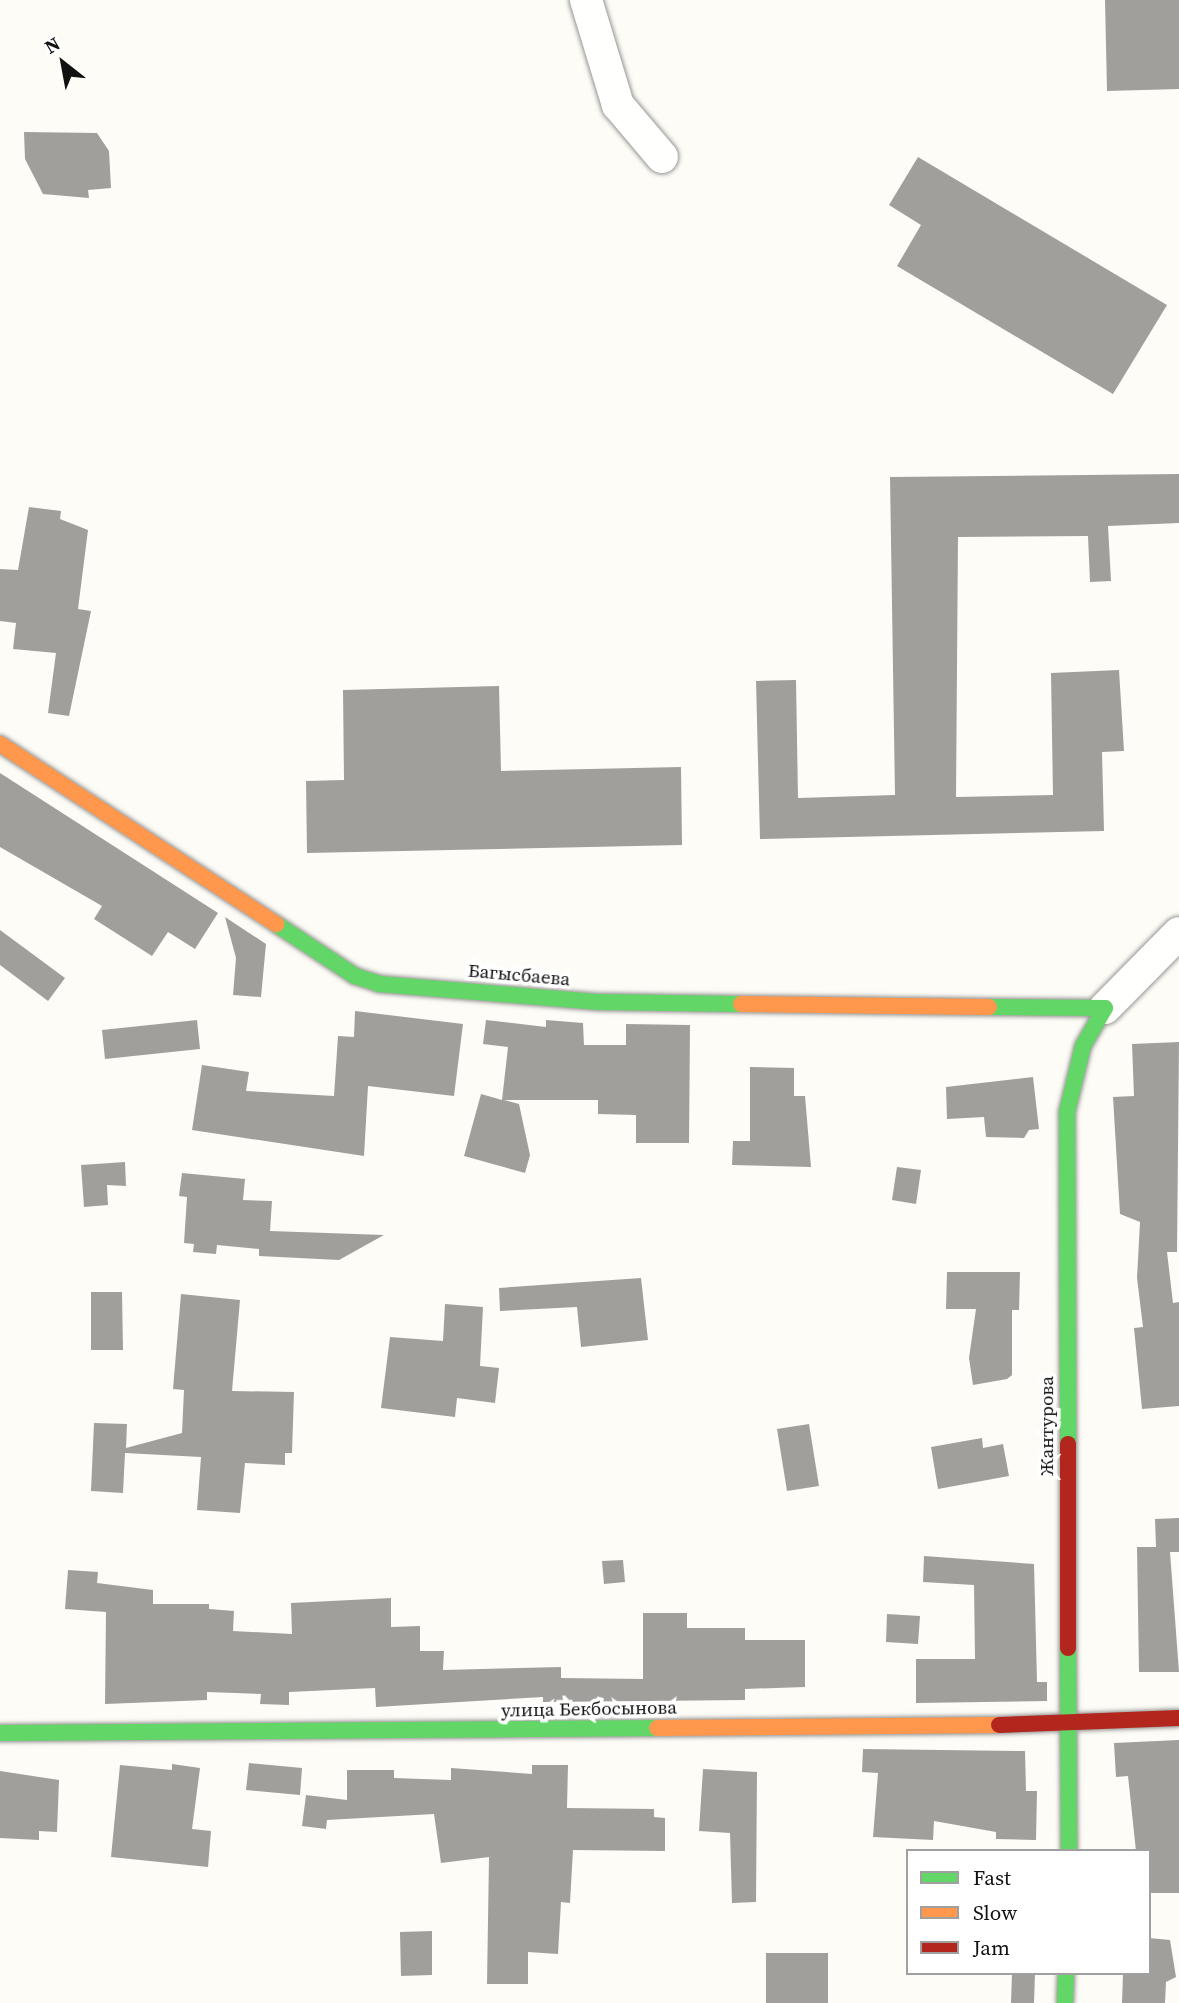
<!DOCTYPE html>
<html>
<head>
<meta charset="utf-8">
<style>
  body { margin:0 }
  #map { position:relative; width:1179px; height:2003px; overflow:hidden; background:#fdfcf7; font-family:"Source Serif 4",serif }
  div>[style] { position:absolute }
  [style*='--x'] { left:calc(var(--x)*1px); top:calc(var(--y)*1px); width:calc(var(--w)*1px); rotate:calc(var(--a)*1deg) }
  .building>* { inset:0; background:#a19f9c }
  .roads { filter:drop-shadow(0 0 2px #979795) drop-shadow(0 0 2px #979795) }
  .street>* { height:32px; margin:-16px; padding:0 16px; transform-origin:16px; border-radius:16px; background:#fffffe }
  .fast>* { height:16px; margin:-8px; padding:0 8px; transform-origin:8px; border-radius:8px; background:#63d668 }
  .slow>* { height:16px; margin:-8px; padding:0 8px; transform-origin:8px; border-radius:8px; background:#ff974d }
  .jam>* { height:16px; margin:-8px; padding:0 8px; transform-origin:8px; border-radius:8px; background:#b3261e }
  span { translate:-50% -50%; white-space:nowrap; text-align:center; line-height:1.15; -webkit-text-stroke:7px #fff; paint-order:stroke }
  .street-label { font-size:19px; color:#111 }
  .legend { position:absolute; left:906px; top:1849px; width:245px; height:126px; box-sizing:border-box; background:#fff; border:2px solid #a0a0a0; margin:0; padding:9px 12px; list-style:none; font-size:21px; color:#111 }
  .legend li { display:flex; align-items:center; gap:14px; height:35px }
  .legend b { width:35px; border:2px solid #a0a0a0 }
  .north { position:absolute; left:28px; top:28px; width:70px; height:70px; -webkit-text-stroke:5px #fff; paint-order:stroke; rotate:329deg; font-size:19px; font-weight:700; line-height:28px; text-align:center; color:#111 }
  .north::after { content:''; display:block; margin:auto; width:24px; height:32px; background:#111; clip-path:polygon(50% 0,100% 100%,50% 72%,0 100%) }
</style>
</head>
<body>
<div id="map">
  <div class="building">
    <i style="clip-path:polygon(1105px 0,1179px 0,1179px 89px,1107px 91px)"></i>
    <i style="clip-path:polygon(24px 132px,97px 133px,109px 151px,111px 188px,88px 190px,89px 198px,43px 194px,25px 159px)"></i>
    <i style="clip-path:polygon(918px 157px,1167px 305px,1113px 394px,897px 266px,921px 225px,889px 205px)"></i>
    <i style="clip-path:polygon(1179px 474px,1179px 523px,1108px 526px,1111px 581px,1090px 582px,1088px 536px,958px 537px,956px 797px,1053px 795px,1051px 673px,1119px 670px,1124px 751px,1102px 752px,1104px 831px,760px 839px,756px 681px,796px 680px,798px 798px,895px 795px,890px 477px)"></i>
    <i style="clip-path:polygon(29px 507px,61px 511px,60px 519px,88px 530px,78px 609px,91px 611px,69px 716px,48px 713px,56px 653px,13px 649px,16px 623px,0 621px,0 569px,18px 570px)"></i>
    <i style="clip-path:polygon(499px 686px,501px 771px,681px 767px,682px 845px,307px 853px,306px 781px,344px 780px,343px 690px)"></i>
    <i style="clip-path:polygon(0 773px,218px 913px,195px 949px,168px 932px,152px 956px,94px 919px,102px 906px,0 847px)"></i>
    <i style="clip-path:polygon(225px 917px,266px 944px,261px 997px,233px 995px,236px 958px)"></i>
    <i style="clip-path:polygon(0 930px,65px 978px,48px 1001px,0 965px)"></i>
    <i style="clip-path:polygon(355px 1011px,463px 1024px,454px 1096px,368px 1086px,364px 1156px,192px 1130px,202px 1065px,249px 1072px,246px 1091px,334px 1096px,338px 1036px,354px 1037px)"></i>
    <i style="clip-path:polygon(197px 1020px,200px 1049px,105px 1059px,102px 1030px)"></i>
    <i style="clip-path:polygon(486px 1020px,546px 1027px,546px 1020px,583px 1023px,584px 1045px,626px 1045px,626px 1024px,690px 1025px,689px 1143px,636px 1143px,636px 1115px,598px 1114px,598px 1100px,504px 1100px,519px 1104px,530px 1155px,525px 1173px,464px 1156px,481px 1094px,502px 1100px,508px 1047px,483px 1044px)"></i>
    <i style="clip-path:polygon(1179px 1042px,1177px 1252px,1167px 1252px,1173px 1303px,1179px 1302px,1179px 1406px,1142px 1409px,1134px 1328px,1143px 1327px,1137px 1278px,1140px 1222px,1120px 1214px,1113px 1097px,1134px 1096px,1132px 1044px)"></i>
    <i style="clip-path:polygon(750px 1067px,794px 1068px,794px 1096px,805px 1096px,811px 1167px,732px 1165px,733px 1141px,750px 1141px)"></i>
    <i style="clip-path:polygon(1033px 1077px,1039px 1129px,1029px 1130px,1024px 1138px,986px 1137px,984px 1117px,947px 1119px,946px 1087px)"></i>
    <i style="clip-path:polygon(125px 1162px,126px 1186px,107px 1185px,108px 1205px,84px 1207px,81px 1165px)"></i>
    <i style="clip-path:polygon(897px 1167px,921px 1170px,916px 1204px,892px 1200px)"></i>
    <i style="clip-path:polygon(182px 1173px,245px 1179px,243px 1200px,272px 1201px,270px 1231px,384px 1235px,339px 1260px,259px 1256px,259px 1249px,217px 1245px,216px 1254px,193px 1252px,194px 1244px,184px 1243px,187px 1197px,179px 1196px)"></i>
    <i style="clip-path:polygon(947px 1272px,1020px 1272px,1019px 1310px,1012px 1310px,1012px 1375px,1007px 1379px,973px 1385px,969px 1358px,976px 1309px,946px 1309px)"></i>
    <i style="clip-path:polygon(641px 1278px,648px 1340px,581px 1347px,577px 1307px,500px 1311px,499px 1288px)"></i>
    <i style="clip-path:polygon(91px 1292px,122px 1292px,123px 1350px,91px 1350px)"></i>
    <i style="clip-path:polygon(181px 1294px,240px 1300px,232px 1391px,294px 1392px,292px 1453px,285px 1453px,285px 1465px,245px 1463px,240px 1513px,197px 1510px,201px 1457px,125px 1453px,123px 1493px,91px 1491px,94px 1423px,127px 1424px,126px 1448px,182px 1433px,184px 1390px,173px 1389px)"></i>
    <i style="clip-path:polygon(445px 1304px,483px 1307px,480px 1366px,499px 1368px,495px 1403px,457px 1398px,455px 1417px,381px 1408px,390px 1337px,443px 1341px)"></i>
    <i style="clip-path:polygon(809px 1424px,819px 1486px,787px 1491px,777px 1429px)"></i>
    <i style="clip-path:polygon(982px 1438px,983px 1448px,1003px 1444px,1009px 1476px,938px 1489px,931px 1447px)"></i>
    <i style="clip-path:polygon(1179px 1518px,1179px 1552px,1170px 1552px,1179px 1672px,1139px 1672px,1137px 1547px,1156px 1547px,1155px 1519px)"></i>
    <i style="clip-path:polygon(924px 1556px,1034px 1564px,1037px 1682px,1047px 1682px,1047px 1701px,916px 1703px,916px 1659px,975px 1659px,974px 1585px,923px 1582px)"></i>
    <i style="clip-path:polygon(623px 1560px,625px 1582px,604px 1584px,602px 1561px)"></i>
    <i style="clip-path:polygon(68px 1570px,98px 1572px,97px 1583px,153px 1590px,153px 1604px,209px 1604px,209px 1609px,234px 1611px,233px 1631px,292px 1634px,291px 1603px,391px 1598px,391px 1627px,420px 1626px,420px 1651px,444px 1651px,443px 1670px,561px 1667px,561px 1678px,643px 1679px,643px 1613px,687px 1613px,687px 1628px,745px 1628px,745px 1640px,805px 1640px,805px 1687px,745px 1689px,745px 1700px,543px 1702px,543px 1697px,376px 1707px,375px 1688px,289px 1692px,289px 1705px,260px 1704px,261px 1694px,207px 1692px,207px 1700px,105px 1704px,106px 1612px,65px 1609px)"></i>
    <i style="clip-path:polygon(887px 1614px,920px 1616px,918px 1644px,886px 1642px)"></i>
    <i style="clip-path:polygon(1179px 1740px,1179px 1893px,1149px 1893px,1149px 1851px,1136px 1851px,1128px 1776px,1116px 1777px,1114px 1743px)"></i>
    <i style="clip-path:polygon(863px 1749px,1025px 1751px,1026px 1791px,1037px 1791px,1036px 1840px,996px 1839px,996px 1832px,934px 1821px,933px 1840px,873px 1837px,878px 1773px,862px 1772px)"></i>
    <i style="clip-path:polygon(249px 1763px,302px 1768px,300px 1795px,246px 1790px)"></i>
    <i style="clip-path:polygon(172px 1764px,200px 1768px,192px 1829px,211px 1831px,208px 1867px,111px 1857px,120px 1765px,172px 1770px)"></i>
    <i style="clip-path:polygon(532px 1765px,568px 1765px,567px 1808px,654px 1809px,654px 1817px,665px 1818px,665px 1851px,573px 1850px,570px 1903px,561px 1902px,558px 1954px,528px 1952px,528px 1984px,487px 1984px,489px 1857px,441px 1863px,434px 1814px,327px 1820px,326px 1829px,302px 1826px,306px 1795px,347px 1800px,347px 1770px,394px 1770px,394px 1778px,451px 1780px,451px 1768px,532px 1774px)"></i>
    <i style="clip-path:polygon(703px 1769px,757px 1772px,756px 1902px,732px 1903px,730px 1833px,699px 1831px)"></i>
    <i style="clip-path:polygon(0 1771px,59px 1780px,57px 1832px,39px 1831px,39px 1840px,0 1838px)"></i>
    <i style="clip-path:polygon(432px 1931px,432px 1975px,401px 1976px,400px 1932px)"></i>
    <i style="clip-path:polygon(1149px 1938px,1170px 1940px,1176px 1977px,1166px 1982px,1165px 2003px,1122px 2003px,1123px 1973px,1149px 1973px)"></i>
    <i style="clip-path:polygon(766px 1953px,828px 1953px,828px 2003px,766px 2003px)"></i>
    <i style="clip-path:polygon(1012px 1973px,1035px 1973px,1034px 2003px,1011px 2003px)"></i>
  </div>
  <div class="roads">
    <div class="street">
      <i style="--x:586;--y:0;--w:110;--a:73.1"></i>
      <i style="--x:618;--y:105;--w:68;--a:49.8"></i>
      <i style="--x:1105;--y:1008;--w:105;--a:-45.4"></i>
    </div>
    <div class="fast">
      <i style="--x:276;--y:924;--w:95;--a:33.4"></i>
      <i style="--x:355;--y:976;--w:25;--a:18"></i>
      <i style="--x:379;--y:984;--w:221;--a:4.7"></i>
      <i style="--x:599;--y:1002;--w:142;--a:0.8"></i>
      <i style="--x:989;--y:1007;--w:116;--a:0.5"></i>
      <i style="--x:1105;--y:1008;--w:44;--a:120.1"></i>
      <i style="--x:1083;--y:1046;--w:68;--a:103.6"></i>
      <i style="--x:1067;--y:1112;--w:332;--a:89.8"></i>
      <i style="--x:1068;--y:1648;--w:203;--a:89.7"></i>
      <i style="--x:0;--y:1733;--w:657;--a:-0.44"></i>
      <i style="--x:1065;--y:2003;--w:30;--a:-88"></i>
    </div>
    <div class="slow">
      <i style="--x:0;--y:744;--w:330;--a:33.1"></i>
      <i style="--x:741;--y:1004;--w:248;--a:0.7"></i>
      <i style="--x:657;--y:1728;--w:342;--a:-0.5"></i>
    </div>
    <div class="jam">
      <i style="--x:1068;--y:1444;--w:204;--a:90"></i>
      <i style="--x:999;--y:1725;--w:180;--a:-2.2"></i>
    </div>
  </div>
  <div class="street-label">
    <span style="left:519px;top:975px;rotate:5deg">Багысбаева</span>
    <span style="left:1047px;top:1426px;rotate:-90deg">Жантурова</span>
    <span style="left:589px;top:1709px;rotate:-1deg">улица Бекбосынова</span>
  </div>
  <ul class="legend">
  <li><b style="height:9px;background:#63d668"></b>Fast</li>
  <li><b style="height:9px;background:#ff974d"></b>Slow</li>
  <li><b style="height:9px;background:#b3261e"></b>Jam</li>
  </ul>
  <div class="north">N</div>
</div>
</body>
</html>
